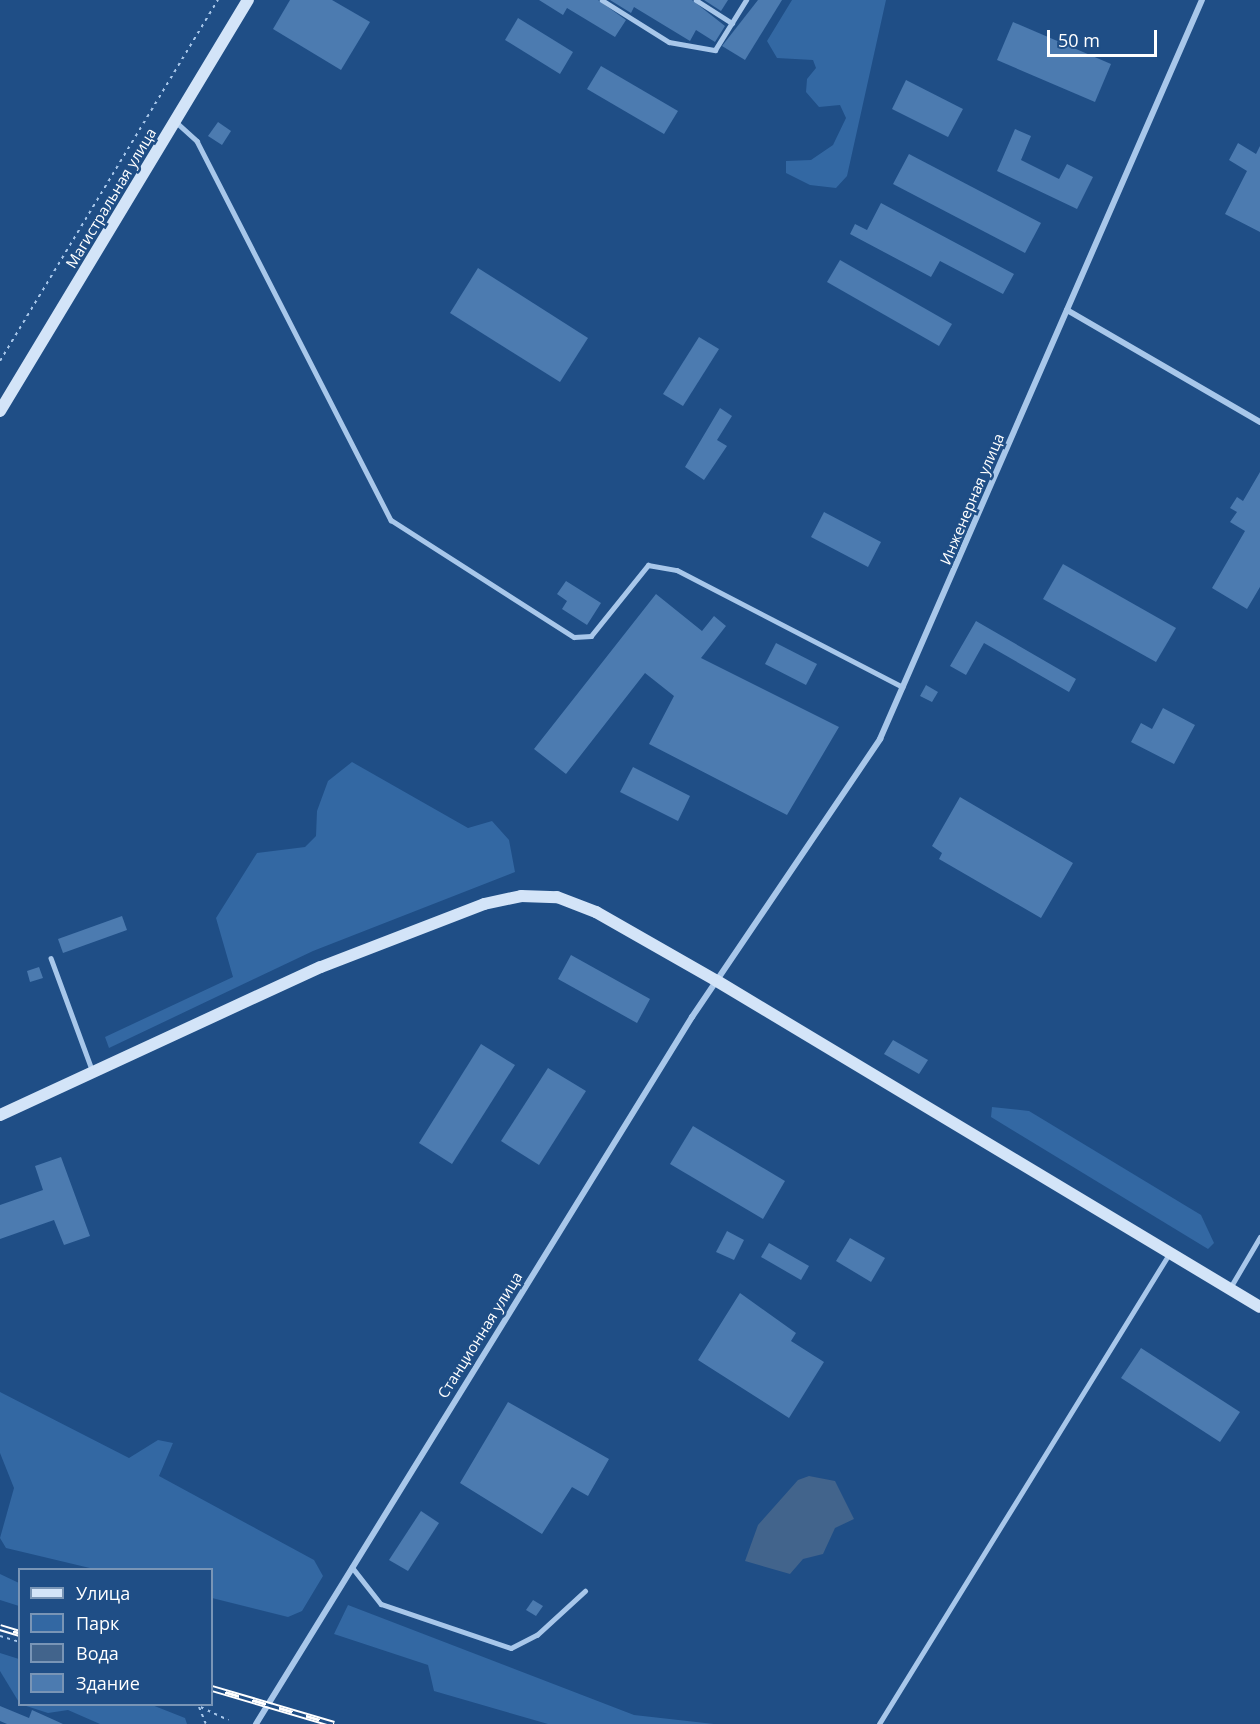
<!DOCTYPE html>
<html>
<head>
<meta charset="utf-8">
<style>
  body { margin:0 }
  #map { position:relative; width:1260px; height:1724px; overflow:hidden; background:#1f4e86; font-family:"Open Sans",sans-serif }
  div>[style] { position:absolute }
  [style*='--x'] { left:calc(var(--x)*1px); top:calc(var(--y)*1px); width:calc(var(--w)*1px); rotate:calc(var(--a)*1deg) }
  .green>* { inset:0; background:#3368a3 }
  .water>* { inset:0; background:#42648c }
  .building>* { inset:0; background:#4c7bb0 }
  .path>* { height:2px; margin-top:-1px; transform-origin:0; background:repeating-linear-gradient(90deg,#a8c7ea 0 3px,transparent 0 7.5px) }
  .lane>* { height:4.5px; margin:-2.25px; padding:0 2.25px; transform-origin:2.25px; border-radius:2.25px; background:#a8c7ea }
  .street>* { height:6px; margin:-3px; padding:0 3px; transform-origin:3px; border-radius:3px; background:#a8c7ea }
  .secondary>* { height:12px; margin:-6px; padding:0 6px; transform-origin:6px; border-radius:6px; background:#d3e4f8 }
  .rail>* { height:7px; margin-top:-3.5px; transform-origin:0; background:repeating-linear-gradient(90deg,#1f4e86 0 14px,#fff 0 28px); box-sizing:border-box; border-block:2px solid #fff }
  span { translate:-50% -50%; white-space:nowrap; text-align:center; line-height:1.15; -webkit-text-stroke:5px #1f4e86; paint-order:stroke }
  .street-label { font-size:15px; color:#fff }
  .legend { position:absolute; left:18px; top:1568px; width:195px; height:138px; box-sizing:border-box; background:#1f4e86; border:2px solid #7995b6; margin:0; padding:8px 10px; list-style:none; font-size:18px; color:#fff }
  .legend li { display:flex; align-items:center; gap:12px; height:30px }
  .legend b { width:30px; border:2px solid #7995b6 }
  .scale { position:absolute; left:1047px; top:30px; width:110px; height:27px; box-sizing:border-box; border:3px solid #fff; border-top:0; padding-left:8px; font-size:18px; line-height:21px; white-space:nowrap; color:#fff; -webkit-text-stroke:4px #1f4e86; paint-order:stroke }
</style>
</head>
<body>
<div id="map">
  <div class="green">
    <i style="clip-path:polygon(792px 0,886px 0,847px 176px,836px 188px,810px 185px,786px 173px,786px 161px,811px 160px,833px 145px,846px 118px,840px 105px,819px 107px,806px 92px,807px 79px,816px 68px,813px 60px,777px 58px,767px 41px)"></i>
    <i style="clip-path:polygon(352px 762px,468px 828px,492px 821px,509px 840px,515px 872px,313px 951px,109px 1048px,105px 1037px,233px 977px,216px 918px,257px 853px,305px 847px,316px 836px,317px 811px,328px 781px)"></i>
    <i style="clip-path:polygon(992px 1107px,1029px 1111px,1201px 1215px,1214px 1243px,1208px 1249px,991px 1117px)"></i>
    <i style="clip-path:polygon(0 1392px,129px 1458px,158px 1440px,173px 1443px,159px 1476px,314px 1560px,323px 1576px,302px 1611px,288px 1617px,212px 1598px,212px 1570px,94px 1569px,6px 1548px,0 1538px,14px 1488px,0 1453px)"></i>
    <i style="clip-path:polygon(0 1574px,19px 1583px,19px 1606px,0 1600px)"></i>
    <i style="clip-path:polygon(348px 1605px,634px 1715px,714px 1724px,548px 1724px,434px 1691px,428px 1665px,334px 1634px)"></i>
    <i style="clip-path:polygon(0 1653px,19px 1659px,20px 1704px,0 1671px)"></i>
    <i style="clip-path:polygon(20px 1704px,152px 1705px,185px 1718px,187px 1724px,100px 1724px,68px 1710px,48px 1713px)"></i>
  </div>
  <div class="water">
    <i style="clip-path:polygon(809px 1476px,835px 1481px,854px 1519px,835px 1528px,823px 1554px,803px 1559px,790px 1574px,745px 1561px,758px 1525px,798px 1480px)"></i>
  </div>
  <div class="building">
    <i style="clip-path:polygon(290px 0,332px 0,370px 22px,341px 70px,273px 29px)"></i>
    <i style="clip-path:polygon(539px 0,598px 0,626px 20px,615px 37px,567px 8px,563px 15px)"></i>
    <i style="clip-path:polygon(610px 0,692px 0,725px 26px,715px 42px,696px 30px,690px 41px,634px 7px,631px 13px)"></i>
    <i style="clip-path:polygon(704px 0,728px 0,721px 11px)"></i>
    <i style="clip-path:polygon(758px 0,782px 0,745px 60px,722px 46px)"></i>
    <i style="clip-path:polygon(518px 18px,573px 52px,560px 74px,505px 40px)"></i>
    <i style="clip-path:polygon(1013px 22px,1111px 64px,1095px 102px,997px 60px)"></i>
    <i style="clip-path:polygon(601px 66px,678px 111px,664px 134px,587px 89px)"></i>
    <i style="clip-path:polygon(906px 80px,963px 109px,948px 137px,892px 109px)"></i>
    <i style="clip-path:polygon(218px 122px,231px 131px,222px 145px,208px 136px)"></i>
    <i style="clip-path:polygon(1015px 129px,1031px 136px,1021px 160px,1059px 179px,1067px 164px,1093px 177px,1077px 209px,997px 171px)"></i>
    <i style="clip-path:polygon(1238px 143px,1256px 154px,1260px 146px,1260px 232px,1225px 214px,1247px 171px,1229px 160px)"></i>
    <i style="clip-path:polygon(909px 154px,1041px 223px,1025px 253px,893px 184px)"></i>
    <i style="clip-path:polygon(881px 203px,1014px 274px,1003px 294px,940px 261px,931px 277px,850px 234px,855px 224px,867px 230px)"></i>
    <i style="clip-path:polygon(840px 260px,952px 324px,939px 346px,827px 282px)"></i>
    <i style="clip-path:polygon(478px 268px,588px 338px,560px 382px,450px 313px)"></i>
    <i style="clip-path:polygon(699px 337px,719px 349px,683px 406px,663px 394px)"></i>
    <i style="clip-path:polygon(720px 408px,732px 416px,717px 440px,727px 446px,704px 480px,685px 467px)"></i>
    <i style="clip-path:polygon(1260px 472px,1260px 587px,1247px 609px,1212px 588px,1245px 531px,1230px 522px,1237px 512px,1230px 508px,1237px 497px,1243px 501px)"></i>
    <i style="clip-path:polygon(824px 512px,881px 542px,868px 567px,811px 537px)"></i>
    <i style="clip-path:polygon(1063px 564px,1176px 628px,1156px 662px,1043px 599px)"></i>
    <i style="clip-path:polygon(566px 581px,601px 603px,587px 625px,562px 609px,567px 601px,557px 594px)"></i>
    <i style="clip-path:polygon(656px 594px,702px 631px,714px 616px,726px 626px,701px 658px,839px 727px,787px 815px,649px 744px,674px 696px,645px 673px,566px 774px,534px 749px)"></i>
    <i style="clip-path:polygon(976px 621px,1076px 679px,1069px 692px,984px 643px,966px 675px,950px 666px)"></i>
    <i style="clip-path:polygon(776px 643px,817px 664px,806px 685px,765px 664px)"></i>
    <i style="clip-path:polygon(926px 685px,938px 692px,932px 702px,920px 696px)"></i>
    <i style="clip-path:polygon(1163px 708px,1195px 725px,1174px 764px,1131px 742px,1141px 723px,1152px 729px)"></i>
    <i style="clip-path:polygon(633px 767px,690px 796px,678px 821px,620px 792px)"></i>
    <i style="clip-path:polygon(960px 797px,1073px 863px,1041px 918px,939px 859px,942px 853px,932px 846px)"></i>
    <i style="clip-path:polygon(122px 916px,127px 930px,63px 953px,58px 939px)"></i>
    <i style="clip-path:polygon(571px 955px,650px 999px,637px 1023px,558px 979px)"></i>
    <i style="clip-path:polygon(39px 967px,43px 978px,30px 982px,27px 971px)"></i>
    <i style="clip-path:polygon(893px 1040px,928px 1060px,919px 1074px,884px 1054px)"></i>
    <i style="clip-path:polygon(481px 1044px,515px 1065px,452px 1164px,419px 1143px)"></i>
    <i style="clip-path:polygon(548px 1068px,586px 1091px,539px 1165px,501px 1141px)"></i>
    <i style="clip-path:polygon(693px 1126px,785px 1181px,763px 1219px,670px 1164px)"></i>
    <i style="clip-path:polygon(61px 1157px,90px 1236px,64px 1245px,54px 1220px,0 1239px,0 1205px,43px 1190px,35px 1166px)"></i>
    <i style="clip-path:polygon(727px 1231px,744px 1240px,734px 1260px,716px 1252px)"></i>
    <i style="clip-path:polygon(850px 1238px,885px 1258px,871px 1282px,836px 1261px)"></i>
    <i style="clip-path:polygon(769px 1243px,809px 1266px,801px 1280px,761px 1257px)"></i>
    <i style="clip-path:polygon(740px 1293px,796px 1333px,791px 1341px,824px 1362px,789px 1418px,698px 1360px)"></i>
    <i style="clip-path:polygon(1141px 1348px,1240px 1412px,1220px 1442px,1121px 1378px)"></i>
    <i style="clip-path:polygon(508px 1402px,609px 1459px,588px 1496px,572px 1487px,542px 1534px,460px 1483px)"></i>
    <i style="clip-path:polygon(421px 1511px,439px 1523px,408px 1571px,389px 1560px)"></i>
    <i style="clip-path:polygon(533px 1600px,543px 1606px,536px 1616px,526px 1610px)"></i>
    <i style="clip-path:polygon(0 1706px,29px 1718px,32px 1710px,63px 1724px,7px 1724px,0 1721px)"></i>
  </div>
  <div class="path">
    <i style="--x:0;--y:361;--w:422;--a:-58.9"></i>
    <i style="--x:0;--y:1636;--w:21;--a:17"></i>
    <i style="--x:194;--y:1704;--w:38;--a:25"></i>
    <i style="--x:199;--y:1707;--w:18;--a:68"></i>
  </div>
  <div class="lane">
    <i style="--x:602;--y:0;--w:79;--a:32.1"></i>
    <i style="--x:669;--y:42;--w:47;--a:9.9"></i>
    <i style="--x:715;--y:50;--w:59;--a:-58.2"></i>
    <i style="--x:696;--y:0;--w:43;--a:32.6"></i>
    <i style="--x:175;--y:121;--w:30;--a:42"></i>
    <i style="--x:197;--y:141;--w:426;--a:62.9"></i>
    <i style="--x:391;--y:520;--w:217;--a:32.6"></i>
    <i style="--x:574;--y:637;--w:17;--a:-3"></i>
    <i style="--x:591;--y:636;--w:91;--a:-51.2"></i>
    <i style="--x:648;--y:565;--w:29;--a:10"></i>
    <i style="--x:677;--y:570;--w:254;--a:27.4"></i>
    <i style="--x:51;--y:958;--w:121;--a:69.8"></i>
    <i style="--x:1230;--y:1288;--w:59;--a:-59.5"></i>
    <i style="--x:352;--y:1567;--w:47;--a:51.9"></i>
    <i style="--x:381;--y:1604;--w:137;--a:18.7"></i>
    <i style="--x:511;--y:1648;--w:29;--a:-27"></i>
    <i style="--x:537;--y:1635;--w:65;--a:-42.5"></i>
    <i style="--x:879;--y:1724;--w:552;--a:-58.32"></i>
  </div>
  <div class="street">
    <i style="--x:1067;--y:310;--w:223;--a:30.1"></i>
    <i style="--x:256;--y:1724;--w:831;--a:-58.34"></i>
    <i style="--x:692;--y:1017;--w:336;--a:-55.9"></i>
    <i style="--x:880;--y:739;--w:806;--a:-66.46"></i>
  </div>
  <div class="secondary">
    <i style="--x:0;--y:411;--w:480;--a:-58.9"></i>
    <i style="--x:0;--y:1115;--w:353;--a:-24.8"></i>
    <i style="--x:321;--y:967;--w:175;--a:-21.1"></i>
    <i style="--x:484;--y:904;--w:38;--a:-12"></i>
    <i style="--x:521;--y:896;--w:36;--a:2"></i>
    <i style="--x:557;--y:897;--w:42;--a:21"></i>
    <i style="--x:596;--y:912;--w:139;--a:29.7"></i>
    <i style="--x:717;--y:981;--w:633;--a:30.98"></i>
  </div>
  <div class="rail">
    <i style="--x:0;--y:1627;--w:21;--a:17"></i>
    <i style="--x:212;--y:1688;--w:127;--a:16.4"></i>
  </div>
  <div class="street-label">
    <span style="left:111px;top:198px;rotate:-59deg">Магистральная улица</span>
    <span style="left:972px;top:499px;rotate:-67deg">Инженерная улица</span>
    <span style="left:480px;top:1335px;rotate:-58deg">Станционная улица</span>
  </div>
  <ul class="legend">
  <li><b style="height:8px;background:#d3e4f8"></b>Улица</li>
  <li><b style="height:16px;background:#3368a3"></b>Парк</li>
  <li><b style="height:16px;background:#42648c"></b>Вода</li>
  <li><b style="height:16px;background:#4c7bb0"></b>Здание</li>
  </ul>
  <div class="scale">50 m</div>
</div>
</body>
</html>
